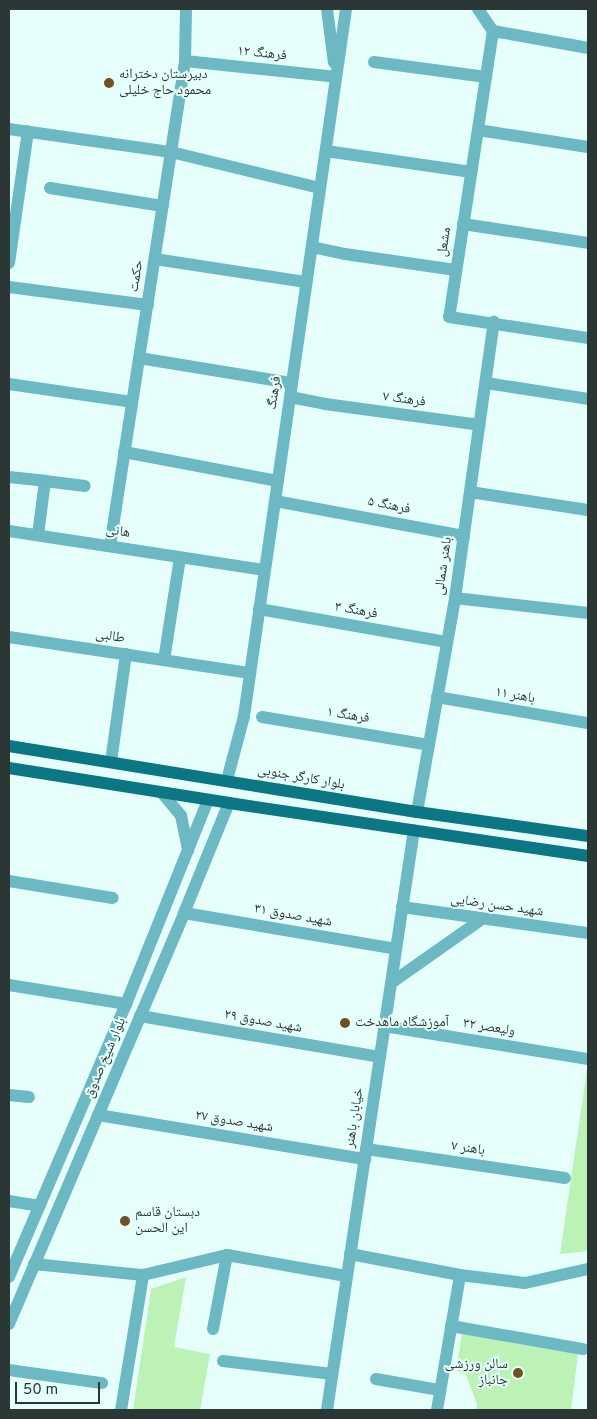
<!DOCTYPE html>
<html>
<head>
<meta charset="utf-8">
<style>
  body { margin:0 }
  #map { position:relative; width:597px; height:1419px; overflow:hidden; background:#e6fffb; font-family:Overpass,"Noto Naskh Arabic",sans-serif }
  div>[style] { position:absolute }
  [style*='--x'] { left:calc(var(--x)*1px); top:calc(var(--y)*1px); width:calc(var(--w)*1px); rotate:calc(var(--a)*1deg) }
  .green>* { inset:0; background:#bdf2b7 }
  .minor>* { height:12px; margin:-6px; padding:0 6px; transform-origin:6px; border-radius:6px; background:#6cb8c3 }
  .major>* { height:12px; margin:-6px; padding:0 6px; transform-origin:6px; border-radius:6px; background:#0c7784 }
  .dots>* { width:14px; height:14px; translate:-50% -50%; box-sizing:border-box; border:2px solid #e6fffb; border-radius:50% }
  span { translate:-50% -50%; white-space:nowrap; text-align:center; line-height:1.15; -webkit-text-stroke:4px #e6fffb; paint-order:stroke }
  .street-label { font-size:14px; color:#2b3735 }
  .poi-label { font-size:14px; color:#2b3735 }
  .left { translate:0 -50%; text-align:left }
  .right { translate:-100% -50%; text-align:right }
  .frame { position:absolute; inset:0; border:10px solid #2b3735; pointer-events:none }
  .scale { position:absolute; left:15px; top:1382px; width:85px; height:22px; box-sizing:border-box; border:2px solid #2b3735; border-top:0; padding-left:6px; font-size:15px; line-height:18px; white-space:nowrap; color:#2b3735; -webkit-text-stroke:4px #e6fffb; paint-order:stroke }
</style>
</head>
<body>
<div id="map">
  <div class="green">
    <i style="clip-path:polygon(588px 1069px,588px 1251px,560px 1254px,587px 1069px)"></i>
    <i style="clip-path:polygon(186px 1277px,174px 1347px,210px 1354px,200px 1410px,133px 1410px,151px 1289px)"></i>
    <i style="clip-path:polygon(462px 1334px,578px 1354px,571px 1410px,476px 1410px,477px 1404px,466px 1375px,456px 1370px)"></i>
  </div>
  <div class="minor">
    <i style="--x:327;--y:9;--w:54;--a:82.6"></i>
    <i style="--x:478;--y:9;--w:27;--a:56"></i>
    <i style="--x:493;--y:31;--w:289;--a:98.7"></i>
    <i style="--x:449;--y:317;--w:141;--a:8.6"></i>
    <i style="--x:493;--y:31;--w:97;--a:10.1"></i>
    <i style="--x:185;--y:61;--w:152;--a:6"></i>
    <i style="--x:374;--y:62;--w:113;--a:7.6"></i>
    <i style="--x:9;--y:129;--w:164;--a:8.1"></i>
    <i style="--x:171;--y:152;--w:153;--a:13.6"></i>
    <i style="--x:478;--y:130;--w:111;--a:8.8"></i>
    <i style="--x:326;--y:151;--w:147;--a:8.2"></i>
    <i style="--x:50;--y:188;--w:114;--a:9.1"></i>
    <i style="--x:463;--y:224;--w:126;--a:8.6"></i>
    <i style="--x:312;--y:247;--w:34;--a:12"></i>
    <i style="--x:345;--y:254;--w:112;--a:8.2"></i>
    <i style="--x:155;--y:259;--w:153;--a:8.7"></i>
    <i style="--x:9;--y:263;--w:133;--a:-81.8"></i>
    <i style="--x:9;--y:287;--w:140;--a:7.4"></i>
    <i style="--x:139;--y:358;--w:155;--a:9.3"></i>
    <i style="--x:486;--y:383;--w:103;--a:8.9"></i>
    <i style="--x:9;--y:384;--w:124;--a:8.3"></i>
    <i style="--x:290;--y:397;--w:36;--a:11"></i>
    <i style="--x:325;--y:404;--w:156;--a:7.7"></i>
    <i style="--x:124;--y:452;--w:156;--a:10.7"></i>
    <i style="--x:9;--y:477;--w:36;--a:6"></i>
    <i style="--x:45;--y:481;--w:54;--a:97.4"></i>
    <i style="--x:45;--y:481;--w:40;--a:7.1"></i>
    <i style="--x:470;--y:492;--w:119;--a:8.7"></i>
    <i style="--x:275;--y:501;--w:192;--a:10.5"></i>
    <i style="--x:9;--y:531;--w:258;--a:8.7"></i>
    <i style="--x:110;--y:546;--w:491;--a:-81.2"></i>
    <i style="--x:185;--y:61;--w:52;--a:-88.9"></i>
    <i style="--x:455;--y:598;--w:134;--a:6.4"></i>
    <i style="--x:259;--y:609;--w:191;--a:10"></i>
    <i style="--x:9;--y:637;--w:244;--a:8.5"></i>
    <i style="--x:164;--y:660;--w:103;--a:-81.1"></i>
    <i style="--x:437;--y:697;--w:153;--a:9.8"></i>
    <i style="--x:262;--y:717;--w:169;--a:9.5"></i>
    <i style="--x:111;--y:762;--w:109;--a:-82.1"></i>
    <i style="--x:227;--y:780;--w:66;--a:-75.1"></i>
    <i style="--x:244;--y:716;--w:714;--a:-81.79"></i>
    <i style="--x:162;--y:793;--w:30;--a:50"></i>
    <i style="--x:181;--y:816;--w:35;--a:78"></i>
    <i style="--x:417;--y:812;--w:217;--a:-79.9"></i>
    <i style="--x:455;--y:598;--w:279;--a:-82"></i>
    <i style="--x:9;--y:881;--w:105;--a:9.3"></i>
    <i style="--x:402;--y:907;--w:188;--a:8"></i>
    <i style="--x:184;--y:913;--w:215;--a:9.6"></i>
    <i style="--x:391;--y:983;--w:111;--a:-35.1"></i>
    <i style="--x:9;--y:985;--w:119;--a:9.2"></i>
    <i style="--x:140;--y:1016;--w:243;--a:9.7"></i>
    <i style="--x:384;--y:1026;--w:207;--a:9.2"></i>
    <i style="--x:9;--y:1095;--w:20;--a:6"></i>
    <i style="--x:98;--y:1115;--w:271;--a:9.4"></i>
    <i style="--x:366;--y:1149;--w:201;--a:8.3"></i>
    <i style="--x:9;--y:1201;--w:31;--a:9"></i>
    <i style="--x:350;--y:1254;--w:112;--a:10.8"></i>
    <i style="--x:460;--y:1275;--w:65;--a:7"></i>
    <i style="--x:525;--y:1283;--w:65;--a:-12.5"></i>
    <i style="--x:34;--y:1264;--w:110;--a:5.8"></i>
    <i style="--x:143;--y:1275;--w:86;--a:-13.4"></i>
    <i style="--x:227;--y:1255;--w:121;--a:10"></i>
    <i style="--x:9;--y:1277;--w:297;--a:-66.8"></i>
    <i style="--x:126;--y:1004;--w:220;--a:-68.1"></i>
    <i style="--x:9;--y:1324;--w:447;--a:-66.9"></i>
    <i style="--x:184;--y:913;--w:119;--a:-67.8"></i>
    <i style="--x:451;--y:1326;--w:134;--a:9.9"></i>
    <i style="--x:213;--y:1329;--w:75;--a:-79.3"></i>
    <i style="--x:223;--y:1361;--w:110;--a:6.8"></i>
    <i style="--x:9;--y:1370;--w:94;--a:8"></i>
    <i style="--x:376;--y:1379;--w:65;--a:9.8"></i>
    <i style="--x:121;--y:1410;--w:137;--a:-80.7"></i>
    <i style="--x:327;--y:1410;--w:586;--a:-81.47"></i>
    <i style="--x:437;--y:1410;--w:137;--a:-80.3"></i>
  </div>
  <div class="major">
    <i style="--x:9;--y:746;--w:413;--a:9.2"></i>
    <i style="--x:417;--y:812;--w:173;--a:8"></i>
    <i style="--x:9;--y:768;--w:223;--a:9"></i>
    <i style="--x:229;--y:803;--w:363;--a:8.4"></i>
  </div>
  <div class="dots">
    <i style="left:109px;top:83px;background:#6e5125"></i>
    <i style="left:345px;top:1023px;background:#6e5125"></i>
    <i style="left:125px;top:1221px;background:#6e5125"></i>
    <i style="left:518px;top:1373px;background:#6e5125"></i>
  </div>
  <div class="street-label">
    <span style="left:262px;top:54px;rotate:6deg">فرهنگ ۱۲</span>
    <span style="left:445px;top:242px;rotate:-81deg">مشعل</span>
    <span style="left:137px;top:276px;rotate:-81deg">حکمت</span>
    <span style="left:275px;top:393px;rotate:-82deg">فرهنگ</span>
    <span style="left:404px;top:400px;rotate:8deg">فرهنگ ۷</span>
    <span style="left:389px;top:506px;rotate:11deg">فرهنگ ۵</span>
    <span style="left:118px;top:532px;rotate:9deg">هانی</span>
    <span style="left:444px;top:566px;rotate:-82deg">باهنر شمالی</span>
    <span style="left:356px;top:611px;rotate:10deg">فرهنگ ۳</span>
    <span style="left:110px;top:637px;rotate:9deg">طالبی</span>
    <span style="left:515px;top:696px;rotate:10deg">باهنر ۱۱</span>
    <span style="left:348px;top:716px;rotate:9deg">فرهنگ ۱</span>
    <span style="left:301px;top:778px;rotate:10deg">بلوار کارگر جنوبی</span>
    <span style="left:497px;top:906px;rotate:8deg">شهید حسن رضایی</span>
    <span style="left:293px;top:916px;rotate:10deg">شهید صدوق ۳۱</span>
    <span style="left:263px;top:1022px;rotate:10deg">شهید صدوق ۲۹</span>
    <span style="left:489px;top:1028px;rotate:9deg">ولیعصر ۳۲</span>
    <span style="left:106px;top:1058px;rotate:-67deg">بلوار شیخ صدوق</span>
    <span style="left:355px;top:1118px;rotate:-81deg">خیابان باهنر</span>
    <span style="left:234px;top:1122px;rotate:9deg">شهید صدوق ۲۷</span>
    <span style="left:468px;top:1149px;rotate:8deg">باهنر ۷</span>
  </div>
  <div class="poi-label">
    <span class="left" style="left:119px;top:83px">دبيرستان دخترانه<br>محمود حاج خلیلی</span>
    <span class="left" style="left:355px;top:1023px">آموزشگاه ماهدخت</span>
    <span class="left" style="left:135px;top:1221px">دبستان قاسم<br>این الحسن</span>
    <span class="right" style="left:508px;top:1373px">سالن ورزشی<br>جانباز</span>
  </div>
  <div class="frame"></div>
  <div class="scale">50 m</div>
</div>
</body>
</html>
